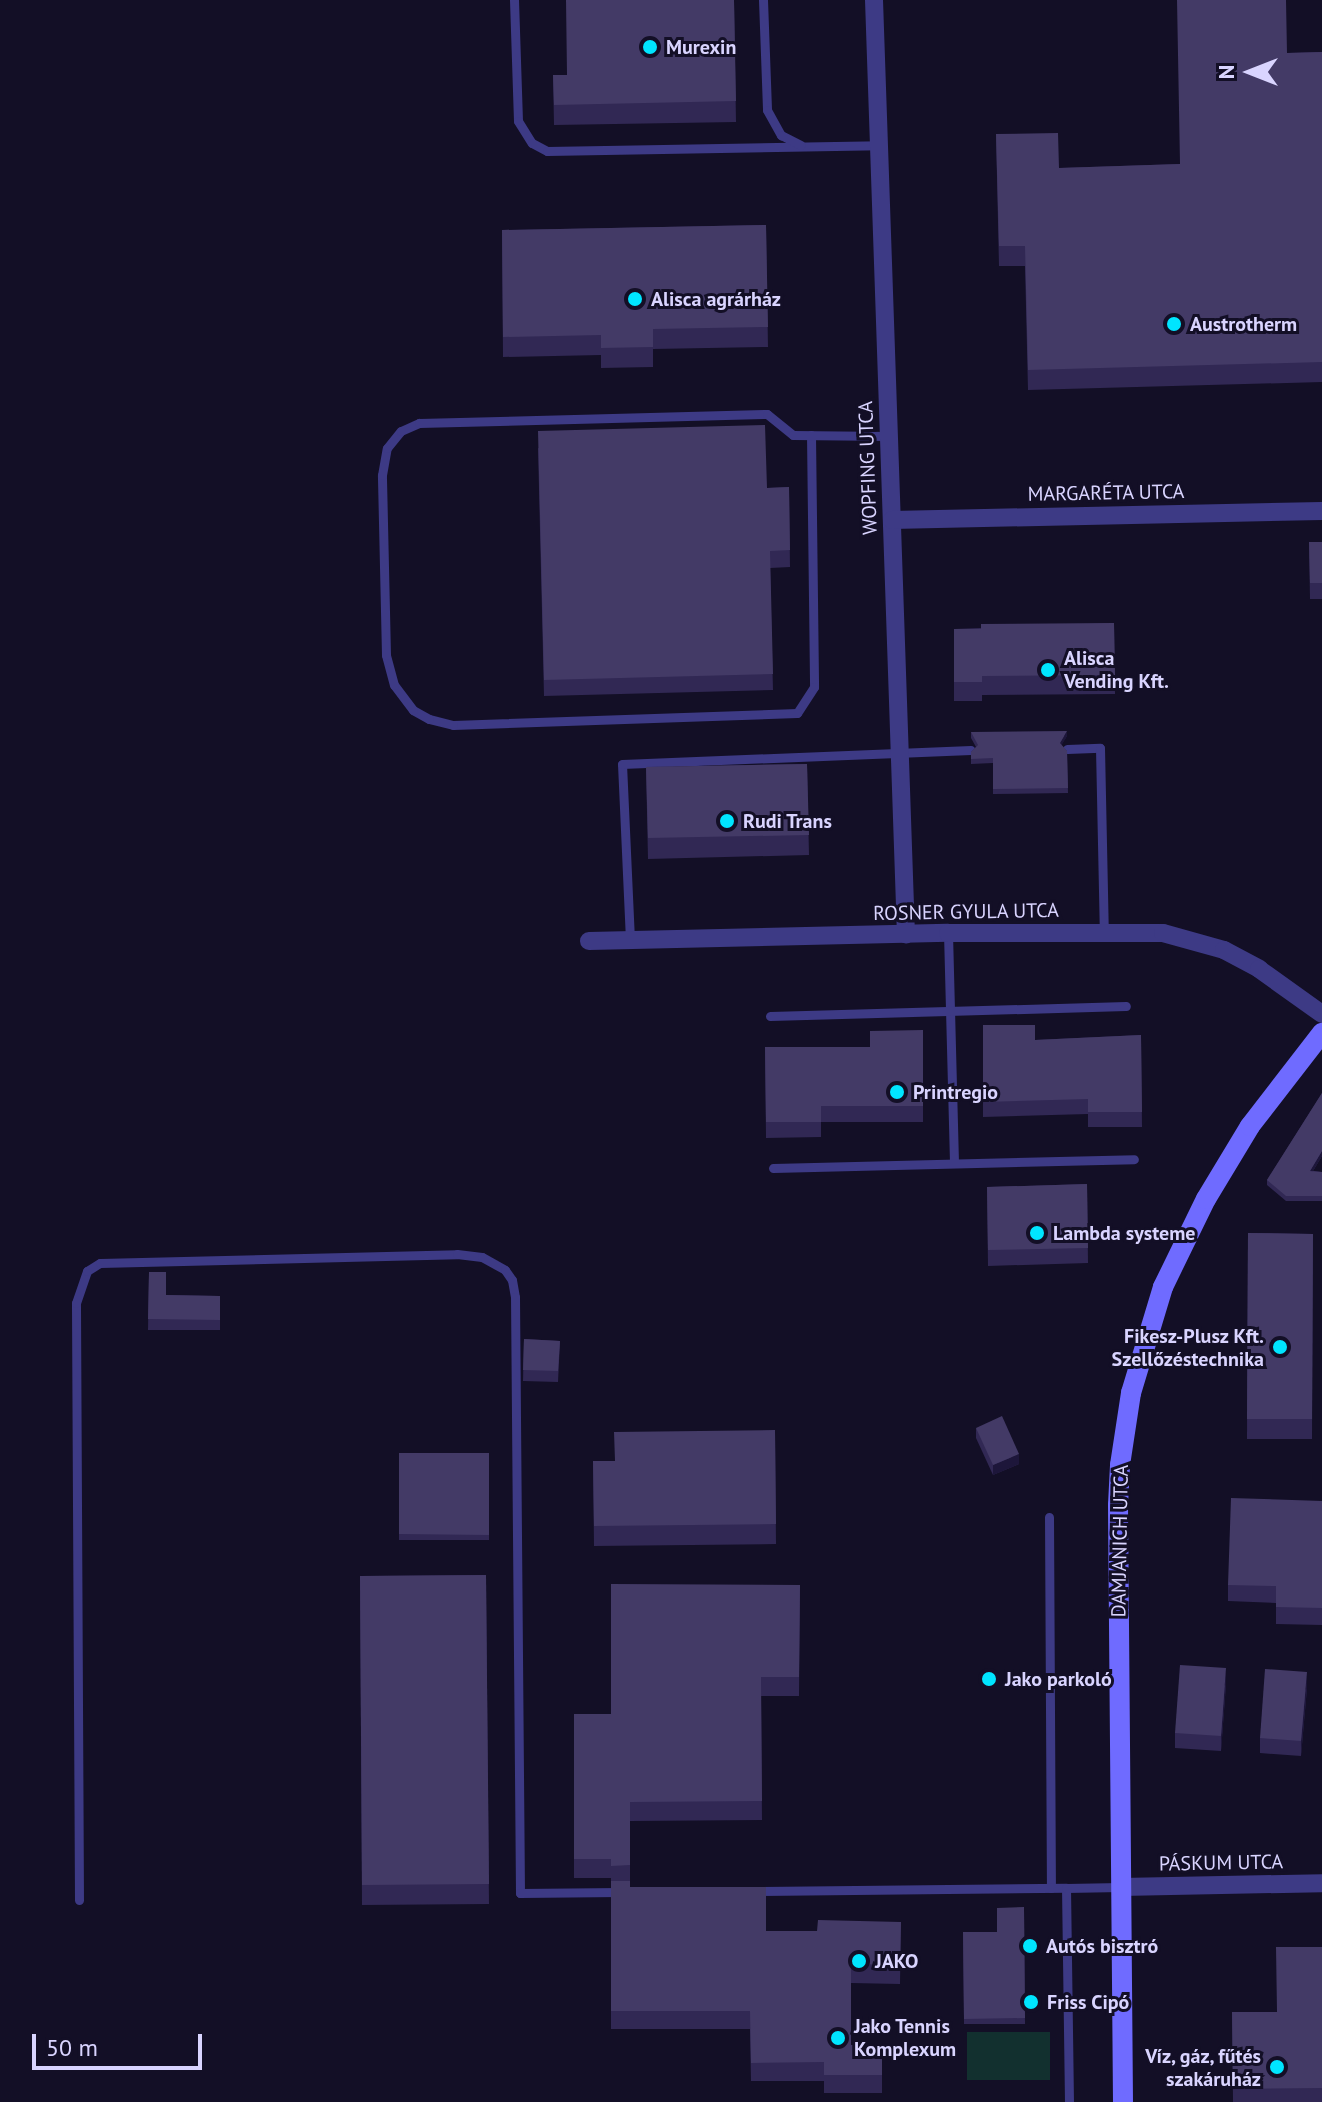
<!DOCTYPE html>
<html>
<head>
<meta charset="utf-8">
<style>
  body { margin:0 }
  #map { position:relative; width:1322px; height:2102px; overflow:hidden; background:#130f26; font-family:"PT Sans",sans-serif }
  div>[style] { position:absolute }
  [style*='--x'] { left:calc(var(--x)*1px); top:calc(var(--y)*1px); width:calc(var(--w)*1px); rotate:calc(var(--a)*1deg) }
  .green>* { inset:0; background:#12302f }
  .service>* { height:9px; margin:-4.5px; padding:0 4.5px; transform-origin:4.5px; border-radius:4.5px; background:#3d3a85 }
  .minor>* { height:18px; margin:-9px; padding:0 9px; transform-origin:9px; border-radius:9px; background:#3d3a85 }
  .secondary>* { height:20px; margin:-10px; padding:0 10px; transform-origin:10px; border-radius:10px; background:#6f6bff }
  .wall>* { inset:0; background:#312854 }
  .shaded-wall>* { inset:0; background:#1d163a }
  .building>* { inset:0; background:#433a66 }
  .dots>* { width:22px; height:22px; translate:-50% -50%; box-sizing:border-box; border:4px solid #130f26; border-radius:50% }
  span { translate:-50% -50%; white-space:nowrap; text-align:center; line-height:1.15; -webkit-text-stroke:6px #130f26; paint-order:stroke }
  .poi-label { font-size:20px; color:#d9d4ff; font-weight:700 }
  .left { translate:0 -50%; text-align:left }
  .right { translate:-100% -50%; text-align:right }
  .street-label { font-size:20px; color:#d9d4ff }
  .north { position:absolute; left:1210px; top:32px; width:80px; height:80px; -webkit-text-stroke:6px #130f26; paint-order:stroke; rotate:270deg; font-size:22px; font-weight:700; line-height:32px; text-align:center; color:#d9d4ff }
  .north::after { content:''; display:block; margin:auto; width:28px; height:36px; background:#d9d4ff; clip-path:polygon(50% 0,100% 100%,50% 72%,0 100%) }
  .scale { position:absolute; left:32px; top:2034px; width:170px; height:36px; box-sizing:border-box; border:4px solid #d9d4ff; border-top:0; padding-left:10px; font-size:24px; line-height:28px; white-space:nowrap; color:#d9d4ff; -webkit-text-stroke:6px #130f26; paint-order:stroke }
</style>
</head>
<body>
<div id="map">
  <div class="green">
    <i style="clip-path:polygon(967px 2032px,1050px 2032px,1050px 2080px,967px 2080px)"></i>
  </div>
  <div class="service">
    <i style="--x:514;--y:0;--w:121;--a:88.1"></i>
    <i style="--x:518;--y:121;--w:26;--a:58"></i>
    <i style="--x:532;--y:143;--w:17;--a:28"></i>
    <i style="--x:547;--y:151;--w:332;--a:-1"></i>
    <i style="--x:763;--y:0;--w:110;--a:87.9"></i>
    <i style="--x:767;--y:110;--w:29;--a:61"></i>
    <i style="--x:781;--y:135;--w:22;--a:27"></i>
    <i style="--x:811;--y:435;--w:252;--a:89.3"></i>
    <i style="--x:814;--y:687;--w:31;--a:123"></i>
    <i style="--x:797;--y:713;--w:344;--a:178"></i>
    <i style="--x:453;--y:725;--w:25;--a:-166"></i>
    <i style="--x:429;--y:719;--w:18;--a:-151"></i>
    <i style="--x:413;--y:710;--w:31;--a:-127"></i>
    <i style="--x:394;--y:685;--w:31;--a:-105"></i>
    <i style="--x:386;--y:655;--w:180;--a:-91.3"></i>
    <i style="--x:382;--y:475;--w:27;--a:-80"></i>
    <i style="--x:387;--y:448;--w:22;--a:-51"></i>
    <i style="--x:401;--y:431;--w:20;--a:-24"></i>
    <i style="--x:419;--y:423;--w:348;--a:-1.5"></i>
    <i style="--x:767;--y:414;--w:33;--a:39"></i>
    <i style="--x:793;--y:435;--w:96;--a:0.6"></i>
    <i style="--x:1067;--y:749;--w:33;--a:-2"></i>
    <i style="--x:1100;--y:748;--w:185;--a:88.8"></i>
    <i style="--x:948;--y:933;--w:230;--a:88.5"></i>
    <i style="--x:630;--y:940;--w:176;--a:-92.6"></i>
    <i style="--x:622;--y:764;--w:349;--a:-2.3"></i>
    <i style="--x:770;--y:1016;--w:356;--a:-1.6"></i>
    <i style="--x:773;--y:1168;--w:361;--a:-1.4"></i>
    <i style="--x:1049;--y:1517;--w:371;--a:89.7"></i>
    <i style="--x:755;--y:1891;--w:311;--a:-0.6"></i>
    <i style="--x:79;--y:1900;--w:597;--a:-90.29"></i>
    <i style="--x:76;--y:1303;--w:34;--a:-71"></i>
    <i style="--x:87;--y:1271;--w:15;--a:-32"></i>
    <i style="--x:100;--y:1263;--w:357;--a:-1.4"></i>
    <i style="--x:457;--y:1254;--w:25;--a:7"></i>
    <i style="--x:482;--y:1257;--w:26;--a:29"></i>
    <i style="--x:505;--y:1270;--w:12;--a:55"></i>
    <i style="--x:512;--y:1280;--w:17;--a:80"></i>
    <i style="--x:515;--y:1297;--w:596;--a:89.52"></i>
    <i style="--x:520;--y:1893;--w:100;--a:-0.6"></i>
    <i style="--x:1069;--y:2102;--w:214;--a:-90.8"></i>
    <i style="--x:1066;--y:1888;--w:55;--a:-1"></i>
  </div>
  <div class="minor">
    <i style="--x:874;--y:0;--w:935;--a:88.04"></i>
    <i style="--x:892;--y:520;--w:430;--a:-1.2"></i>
    <i style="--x:589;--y:941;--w:359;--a:-1.3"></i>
    <i style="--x:948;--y:933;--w:215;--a:0"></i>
    <i style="--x:1163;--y:933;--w:63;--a:15.6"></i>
    <i style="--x:1224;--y:950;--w:40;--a:28"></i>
    <i style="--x:1259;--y:969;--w:77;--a:35.5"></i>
    <i style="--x:1121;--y:1887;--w:201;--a:-1.1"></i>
  </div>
  <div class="secondary">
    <i style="--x:1123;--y:2102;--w:597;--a:-90.48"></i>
    <i style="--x:1118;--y:1505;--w:40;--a:-87.1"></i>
    <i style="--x:1120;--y:1465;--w:73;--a:-81.3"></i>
    <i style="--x:1131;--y:1393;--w:111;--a:-73.2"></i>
    <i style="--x:1163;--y:1287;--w:98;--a:-64"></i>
    <i style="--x:1206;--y:1199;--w:85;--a:-58.9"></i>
    <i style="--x:1250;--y:1126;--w:118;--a:-52.3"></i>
  </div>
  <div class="wall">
    <i style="clip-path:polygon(734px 0,736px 122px,554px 125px,553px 75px,567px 75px)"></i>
    <i style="clip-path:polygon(1322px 52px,1322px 382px,1028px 390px,1025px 266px,999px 266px,996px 134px,1059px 168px,1180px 164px,1287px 53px)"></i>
    <i style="clip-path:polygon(766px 225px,768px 347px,653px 349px,653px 367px,601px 368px,601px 355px,503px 357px,502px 230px)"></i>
    <i style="clip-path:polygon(538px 448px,767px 488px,789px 487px,790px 567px,770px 568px,773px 690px,544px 696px)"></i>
    <i style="clip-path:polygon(1309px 542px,1322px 542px,1322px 599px,1310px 599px)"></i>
    <i style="clip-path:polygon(1114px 623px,1115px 694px,982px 695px,982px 701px,954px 701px,954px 629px)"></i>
    <i style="clip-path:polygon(971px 732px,1067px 736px,1061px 745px,1067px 751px,1068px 793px,993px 794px,993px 763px,971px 764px,971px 752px,976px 747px,971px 738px)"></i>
    <i style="clip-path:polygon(807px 764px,809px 855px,648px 859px,646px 767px)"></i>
    <i style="clip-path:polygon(983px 1025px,1035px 1040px,1141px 1035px,1142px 1127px,1088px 1127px,1088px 1114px,983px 1117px)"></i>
    <i style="clip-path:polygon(923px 1030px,923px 1122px,821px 1122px,821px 1137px,766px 1138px,765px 1047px,870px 1047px)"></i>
    <i style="clip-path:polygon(1322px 1093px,1322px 1156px,1313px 1171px,1322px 1172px,1322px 1201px,1286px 1201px,1267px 1185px,1267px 1180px)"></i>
    <i style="clip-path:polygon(1087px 1184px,1088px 1263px,988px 1266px,987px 1187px)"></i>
    <i style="clip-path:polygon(1248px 1233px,1313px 1234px,1312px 1439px,1247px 1439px)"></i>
    <i style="clip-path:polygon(149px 1272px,166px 1295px,220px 1296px,220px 1330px,148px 1330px)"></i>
    <i style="clip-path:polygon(524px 1339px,560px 1341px,558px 1382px,523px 1381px)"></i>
    <i style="clip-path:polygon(976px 1428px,1019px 1464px,993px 1475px,976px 1438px)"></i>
    <i style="clip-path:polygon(775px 1430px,776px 1544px,594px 1546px,593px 1461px,615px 1461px)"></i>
    <i style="clip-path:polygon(399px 1453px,489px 1453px,489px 1540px,399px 1540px)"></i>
    <i style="clip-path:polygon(1322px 1501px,1322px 1625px,1276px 1624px,1276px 1603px,1228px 1601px,1228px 1585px)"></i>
    <i style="clip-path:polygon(486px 1575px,489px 1904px,362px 1905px,360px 1576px)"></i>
    <i style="clip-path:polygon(800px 1585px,799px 1696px,761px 1696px,762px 1820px,630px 1821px,630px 1887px,766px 1931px,817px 1931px,901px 1922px,900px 1984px,851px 1983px,851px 2045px,882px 2045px,882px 2093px,824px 2093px,824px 2081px,751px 2081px,750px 2029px,611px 2029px,611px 1878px,574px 1878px,574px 1714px,611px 1714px)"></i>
    <i style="clip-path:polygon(1226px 1684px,1221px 1751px,1175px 1748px,1175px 1733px)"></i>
    <i style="clip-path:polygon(1307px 1688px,1301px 1756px,1260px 1753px,1260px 1738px)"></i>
    <i style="clip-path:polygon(1024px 1907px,1025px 2024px,964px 2024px,963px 1932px,997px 1932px)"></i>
    <i style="clip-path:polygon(1322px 1947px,1322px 2102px,1233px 2102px,1232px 2012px,1277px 2012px)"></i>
  </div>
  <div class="shaded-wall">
    <i style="clip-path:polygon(1067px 731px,1067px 736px,1060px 748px,1060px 743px)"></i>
    <i style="clip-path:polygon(1322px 1151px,1322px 1156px,1310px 1176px,1310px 1171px)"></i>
    <i style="clip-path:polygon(1019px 1454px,1019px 1464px,993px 1475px,993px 1465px)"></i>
    <i style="clip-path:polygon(1226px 1668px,1226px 1684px,1221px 1751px,1221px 1736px)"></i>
    <i style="clip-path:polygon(1307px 1672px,1307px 1688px,1301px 1756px,1301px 1741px)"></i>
  </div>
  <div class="building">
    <i style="clip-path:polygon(566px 0,734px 0,736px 101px,554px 105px,553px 75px,567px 75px)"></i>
    <i style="clip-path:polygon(1177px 0,1286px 0,1287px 53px,1322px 52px,1322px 362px,1028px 370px,1025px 246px,999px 246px,996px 134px,1058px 133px,1059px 168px,1180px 164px)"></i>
    <i style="clip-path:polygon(766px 225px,768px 327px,653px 329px,653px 347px,601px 348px,601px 335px,503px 337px,502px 230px)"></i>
    <i style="clip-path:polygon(765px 425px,767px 488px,789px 487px,790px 550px,770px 551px,773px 674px,544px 680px,538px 431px)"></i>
    <i style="clip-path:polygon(1309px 542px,1322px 542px,1322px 583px,1310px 583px)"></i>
    <i style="clip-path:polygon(1114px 623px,1115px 675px,982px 676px,982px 682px,954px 682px,954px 629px,981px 629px,981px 624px)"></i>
    <i style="clip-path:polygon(1067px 731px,1060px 743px,1067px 751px,1068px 788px,993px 789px,993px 758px,971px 759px,971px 752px,978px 745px,971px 732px)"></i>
    <i style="clip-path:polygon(807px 764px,809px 835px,648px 838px,646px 767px)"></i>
    <i style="clip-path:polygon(983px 1025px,1035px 1025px,1035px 1040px,1141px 1035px,1142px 1112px,1088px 1112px,1088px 1099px,983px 1102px)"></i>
    <i style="clip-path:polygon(923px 1030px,923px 1106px,821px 1106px,821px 1122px,766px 1122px,765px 1047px,870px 1047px,870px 1031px)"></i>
    <i style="clip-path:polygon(1322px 1093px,1322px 1151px,1310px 1171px,1322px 1172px,1322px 1196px,1286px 1196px,1267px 1180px)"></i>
    <i style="clip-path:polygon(1087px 1184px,1088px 1248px,988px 1250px,987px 1187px)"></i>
    <i style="clip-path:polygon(1248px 1233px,1313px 1234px,1312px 1419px,1247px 1419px)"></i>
    <i style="clip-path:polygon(149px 1272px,166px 1272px,166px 1295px,220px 1296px,220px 1320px,148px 1319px)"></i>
    <i style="clip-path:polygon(524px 1339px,560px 1341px,558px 1371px,523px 1370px)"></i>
    <i style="clip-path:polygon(1002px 1416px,1019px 1454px,993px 1465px,976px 1428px)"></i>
    <i style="clip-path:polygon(775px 1430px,776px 1524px,594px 1526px,593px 1461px,615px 1461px,614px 1432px)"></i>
    <i style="clip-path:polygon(399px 1453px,489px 1453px,489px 1535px,399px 1534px)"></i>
    <i style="clip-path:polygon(1231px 1498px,1322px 1501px,1322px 1608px,1276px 1607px,1276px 1586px,1228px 1585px)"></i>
    <i style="clip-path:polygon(486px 1575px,489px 1884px,362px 1885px,360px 1576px)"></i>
    <i style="clip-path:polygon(611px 1584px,800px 1585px,799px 1677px,761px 1677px,762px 1801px,630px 1802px,630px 1865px,611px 1866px,611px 1859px,574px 1859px,574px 1714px,611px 1714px)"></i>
    <i style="clip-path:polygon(1180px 1665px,1226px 1668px,1221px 1736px,1175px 1733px)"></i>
    <i style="clip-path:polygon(1265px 1669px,1307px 1672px,1301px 1741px,1260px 1738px)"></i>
    <i style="clip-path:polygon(611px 1881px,630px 1881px,630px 1887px,766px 1887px,766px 1931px,817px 1931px,818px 1920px,901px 1922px,900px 1965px,851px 1964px,851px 2045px,882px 2045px,882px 2075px,824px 2075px,824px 2062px,751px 2063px,750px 2011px,611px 2011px)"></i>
    <i style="clip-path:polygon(1024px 1907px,1025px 2018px,964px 2019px,963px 1932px,997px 1932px,997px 1908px)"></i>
    <i style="clip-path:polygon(1276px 1947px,1322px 1947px,1322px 2088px,1233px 2089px,1232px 2012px,1277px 2012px)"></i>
  </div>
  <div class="dots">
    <i style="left:650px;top:47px;background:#00e5ff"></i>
    <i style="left:635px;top:299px;background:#00e5ff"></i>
    <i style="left:1174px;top:324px;background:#00e5ff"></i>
    <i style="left:1048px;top:670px;background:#00e5ff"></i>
    <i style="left:727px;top:821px;background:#00e5ff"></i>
    <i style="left:897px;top:1092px;background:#00e5ff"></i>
    <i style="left:1037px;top:1233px;background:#00e5ff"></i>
    <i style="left:1280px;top:1347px;background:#00e5ff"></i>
    <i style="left:989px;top:1679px;background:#00e5ff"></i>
    <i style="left:1030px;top:1946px;background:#00e5ff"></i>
    <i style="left:859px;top:1961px;background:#00e5ff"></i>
    <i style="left:1031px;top:2002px;background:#00e5ff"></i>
    <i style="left:838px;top:2038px;background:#00e5ff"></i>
    <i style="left:1277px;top:2067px;background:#00e5ff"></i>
  </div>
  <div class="poi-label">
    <span class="left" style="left:666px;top:47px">Murexin</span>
    <span class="left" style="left:651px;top:299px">Alisca agrárház</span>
    <span class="left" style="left:1190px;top:324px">Austrotherm</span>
    <span class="left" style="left:1064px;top:670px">Alisca<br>Vending Kft.</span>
    <span class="left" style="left:743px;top:821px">Rudi Trans</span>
    <span class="left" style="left:913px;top:1092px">Printregio</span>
    <span class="left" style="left:1053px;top:1233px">Lambda systeme</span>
    <span class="right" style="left:1264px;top:1348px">Fikesz-Plusz Kft.<br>Szellőzéstechnika</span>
    <span class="left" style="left:1005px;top:1679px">Jako parkoló</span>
    <span class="left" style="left:1046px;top:1946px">Autós bisztró</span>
    <span class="left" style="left:875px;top:1961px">JAKO</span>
    <span class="left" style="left:1047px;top:2002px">Friss Cipó</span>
    <span class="left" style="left:854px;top:2038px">Jako Tennis<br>Komplexum</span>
    <span class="right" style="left:1261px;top:2068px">Víz, gáz, fűtés<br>szakáruház</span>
  </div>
  <div class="street-label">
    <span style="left:868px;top:468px;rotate:-92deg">WOPFING UTCA</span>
    <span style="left:1106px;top:493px;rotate:-1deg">MARGARÉTA UTCA</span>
    <span style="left:966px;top:912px;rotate:-1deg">ROSNER GYULA UTCA</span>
    <span style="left:1120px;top:1541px;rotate:-89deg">DAMJANICH UTCA</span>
    <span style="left:1221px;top:1863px;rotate:-1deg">PÁSKUM UTCA</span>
  </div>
  <div class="north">N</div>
  <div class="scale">50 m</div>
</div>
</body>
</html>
